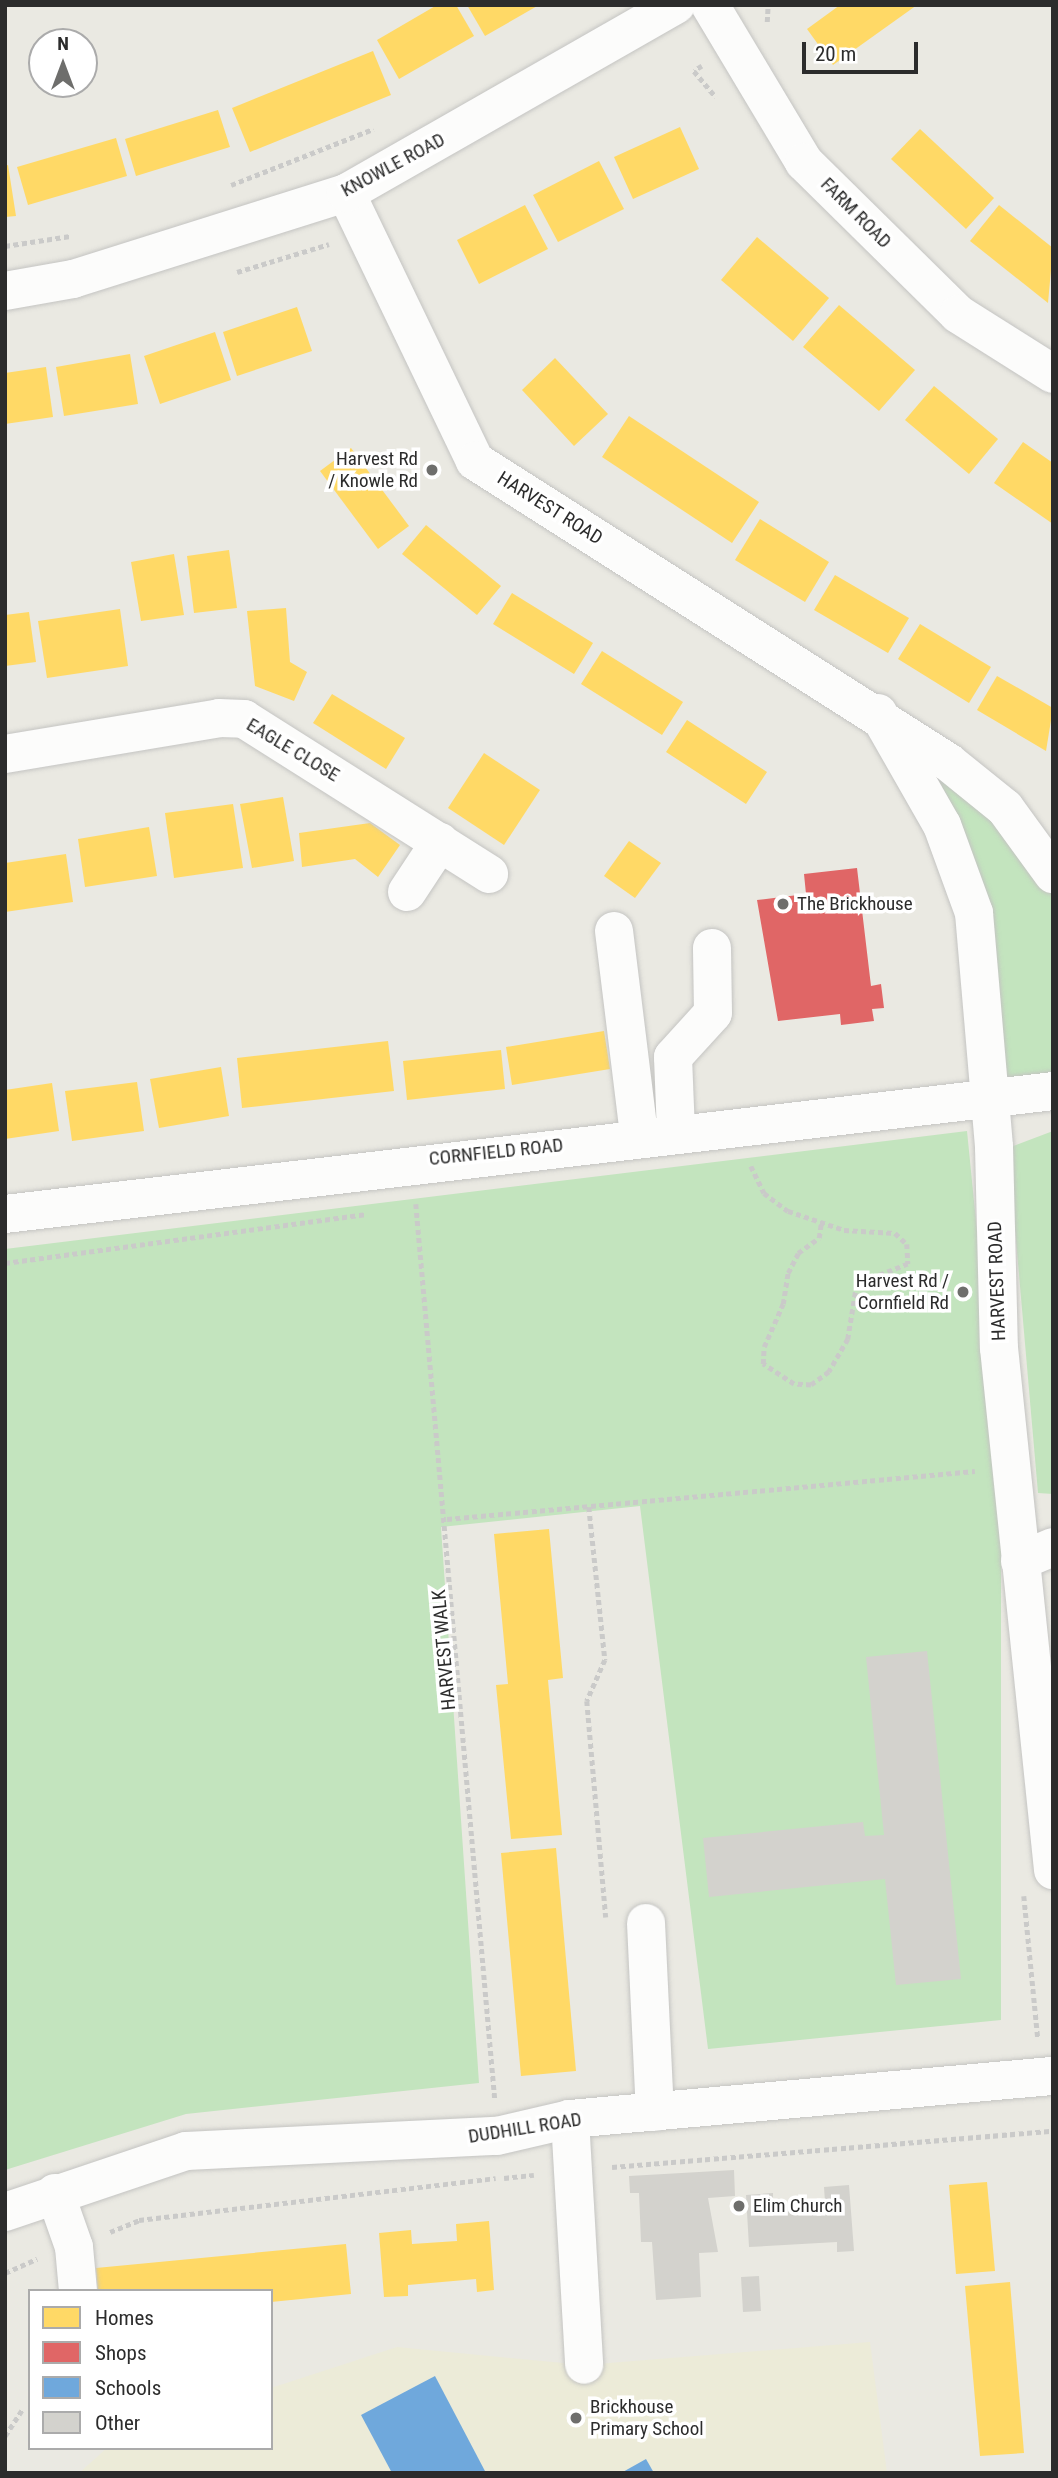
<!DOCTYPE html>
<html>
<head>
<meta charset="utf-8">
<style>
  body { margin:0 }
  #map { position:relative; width:1058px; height:2478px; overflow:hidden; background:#eae9e2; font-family:"Roboto Condensed",sans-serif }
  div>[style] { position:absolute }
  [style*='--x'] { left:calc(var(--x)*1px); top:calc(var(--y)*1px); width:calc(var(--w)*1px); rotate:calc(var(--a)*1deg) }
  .education>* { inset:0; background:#ecebd8 }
  .green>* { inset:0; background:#c3e4be }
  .homes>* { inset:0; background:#ffd966 }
  .shops>* { inset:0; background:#e06666 }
  .schools>* { inset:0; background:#6fa8dc }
  .building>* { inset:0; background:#d3d2cd }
  .path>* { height:4.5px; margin-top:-2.25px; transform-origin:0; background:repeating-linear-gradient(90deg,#cacac9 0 5px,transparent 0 8.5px) }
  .roads { filter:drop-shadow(0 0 2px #c4c4c2) drop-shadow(0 0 2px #c4c4c2) }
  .minor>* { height:38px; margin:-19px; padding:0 19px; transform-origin:19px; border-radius:19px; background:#fcfcfb }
  .dots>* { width:19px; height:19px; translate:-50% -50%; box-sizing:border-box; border:4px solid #fff; border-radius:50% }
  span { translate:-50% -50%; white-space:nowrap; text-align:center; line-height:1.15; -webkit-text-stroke:7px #fff; paint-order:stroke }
  .street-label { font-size:19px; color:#2c2c2c }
  .poi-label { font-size:19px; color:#2c2c2c }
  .right { translate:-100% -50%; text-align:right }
  .left { translate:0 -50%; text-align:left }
  .frame { position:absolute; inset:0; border:7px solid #2c2c2c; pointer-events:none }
  .legend { position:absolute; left:28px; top:2289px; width:245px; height:161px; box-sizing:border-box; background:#fff; border:2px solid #ababab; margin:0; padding:9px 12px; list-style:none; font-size:21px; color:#2c2c2c }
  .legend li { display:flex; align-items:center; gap:14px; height:35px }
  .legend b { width:35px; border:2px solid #ababab }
  .north { position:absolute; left:28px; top:28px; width:70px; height:70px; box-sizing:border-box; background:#fff; border:2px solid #ababab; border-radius:50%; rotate:0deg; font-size:19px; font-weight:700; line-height:28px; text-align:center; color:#2c2c2c }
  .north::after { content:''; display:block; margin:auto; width:24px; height:32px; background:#6e6e6c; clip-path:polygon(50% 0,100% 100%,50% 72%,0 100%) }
  .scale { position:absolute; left:802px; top:42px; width:116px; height:32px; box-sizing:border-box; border:4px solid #2c2c2c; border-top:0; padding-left:9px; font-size:21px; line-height:24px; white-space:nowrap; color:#2c2c2c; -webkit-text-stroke:5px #fff; paint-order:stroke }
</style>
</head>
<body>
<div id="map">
  <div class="education">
    <i style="clip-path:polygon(870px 2342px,887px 2473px,79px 2473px,107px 2448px,271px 2448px,271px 2388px,397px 2347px,584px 2365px)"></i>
  </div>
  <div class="green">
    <i style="clip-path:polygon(922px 759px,953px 778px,1053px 890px,1053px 1078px,1000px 1083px)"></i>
    <i style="clip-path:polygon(967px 1131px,1001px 1471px,1001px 2020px,708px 2049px,640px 1506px,441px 1527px,479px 2083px,186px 2114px,5px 2170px,5px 1249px)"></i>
    <i style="clip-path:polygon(1053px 1131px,1053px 1494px,1038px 1493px,1008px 1148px)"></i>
  </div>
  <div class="homes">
    <i style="clip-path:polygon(437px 5px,456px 5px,474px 36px,399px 79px,377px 40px)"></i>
    <i style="clip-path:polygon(467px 5px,539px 5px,485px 36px)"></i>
    <i style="clip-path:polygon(840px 5px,917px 5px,833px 65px,807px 29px)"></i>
    <i style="clip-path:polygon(373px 51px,391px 95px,250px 152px,232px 108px)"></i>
    <i style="clip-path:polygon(218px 110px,230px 147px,136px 176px,125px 139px)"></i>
    <i style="clip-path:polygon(680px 127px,699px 169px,633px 199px,614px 157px)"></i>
    <i style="clip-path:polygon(920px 129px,994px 198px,966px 229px,891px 159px)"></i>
    <i style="clip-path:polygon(116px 138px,127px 176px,28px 205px,17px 167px)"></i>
    <i style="clip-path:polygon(599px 161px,624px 209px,558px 242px,533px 195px)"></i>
    <i style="clip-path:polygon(8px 165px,16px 216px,5px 217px,5px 166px)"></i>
    <i style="clip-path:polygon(525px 205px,548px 249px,479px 284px,457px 240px)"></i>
    <i style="clip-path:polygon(999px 205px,1053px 248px,1048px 303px,970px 241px)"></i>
    <i style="clip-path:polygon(757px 237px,829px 298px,793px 341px,721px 280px)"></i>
    <i style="clip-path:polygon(839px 305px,915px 370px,879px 411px,803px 347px)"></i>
    <i style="clip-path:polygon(297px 307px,312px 351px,237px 376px,223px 332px)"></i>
    <i style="clip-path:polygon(215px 332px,231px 380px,160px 404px,144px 356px)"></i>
    <i style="clip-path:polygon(130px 354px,138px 404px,64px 416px,56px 367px)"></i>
    <i style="clip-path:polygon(555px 358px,608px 414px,574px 446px,522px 390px)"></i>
    <i style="clip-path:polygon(46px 367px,53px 417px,5px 424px,5px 373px)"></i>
    <i style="clip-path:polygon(934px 386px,998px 439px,969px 474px,905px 420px)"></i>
    <i style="clip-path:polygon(629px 416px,759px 502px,732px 543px,602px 457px)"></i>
    <i style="clip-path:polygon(1023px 442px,1053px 463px,1053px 524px,994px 483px)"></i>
    <i style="clip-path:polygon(351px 448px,409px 526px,378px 549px,320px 471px)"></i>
    <i style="clip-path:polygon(760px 519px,829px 562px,805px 602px,735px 560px)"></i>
    <i style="clip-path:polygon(426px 525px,501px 586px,477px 615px,402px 554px)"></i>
    <i style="clip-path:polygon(229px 550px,237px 608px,194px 613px,187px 556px)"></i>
    <i style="clip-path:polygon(174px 554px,184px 615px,141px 621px,131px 562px)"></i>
    <i style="clip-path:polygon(835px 575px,909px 618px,888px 653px,814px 610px)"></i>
    <i style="clip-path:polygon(512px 593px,593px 643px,574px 674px,493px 624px)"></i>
    <i style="clip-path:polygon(286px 608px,290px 662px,307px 672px,294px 701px,255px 686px,247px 611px)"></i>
    <i style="clip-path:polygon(120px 609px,128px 666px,47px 678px,38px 621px)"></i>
    <i style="clip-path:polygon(29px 612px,36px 662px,5px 666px,5px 615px)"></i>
    <i style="clip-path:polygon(920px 624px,991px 667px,969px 703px,898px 659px)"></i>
    <i style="clip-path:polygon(602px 651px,683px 702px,662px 735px,581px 684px)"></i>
    <i style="clip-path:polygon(997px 676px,1053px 708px,1046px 751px,977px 710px)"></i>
    <i style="clip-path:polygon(332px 694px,405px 738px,386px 769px,313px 723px)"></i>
    <i style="clip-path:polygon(687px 720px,767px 772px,746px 804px,666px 752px)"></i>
    <i style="clip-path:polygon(484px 753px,540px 790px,504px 845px,448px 808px)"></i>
    <i style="clip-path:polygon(283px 797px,294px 861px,252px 868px,240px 804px)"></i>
    <i style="clip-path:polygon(233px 804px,243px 868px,174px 878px,165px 813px)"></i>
    <i style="clip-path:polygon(370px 823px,400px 845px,378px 877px,355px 859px,302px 867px,299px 833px)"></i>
    <i style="clip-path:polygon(149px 827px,157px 876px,85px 887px,78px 839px)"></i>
    <i style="clip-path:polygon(629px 841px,661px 863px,635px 898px,604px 876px)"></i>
    <i style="clip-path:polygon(66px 854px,73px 902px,5px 912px,5px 863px)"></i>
    <i style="clip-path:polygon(604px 1031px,610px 1069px,512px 1085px,506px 1047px)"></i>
    <i style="clip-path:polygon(388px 1041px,394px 1091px,242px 1108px,237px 1058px)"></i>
    <i style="clip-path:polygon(501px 1050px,505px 1089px,407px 1100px,403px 1061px)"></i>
    <i style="clip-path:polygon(221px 1067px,229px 1116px,159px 1128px,150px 1079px)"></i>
    <i style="clip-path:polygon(137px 1082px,144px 1131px,72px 1141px,65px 1091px)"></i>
    <i style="clip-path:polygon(52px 1083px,59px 1131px,5px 1139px,5px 1090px)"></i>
    <i style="clip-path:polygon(549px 1529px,563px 1678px,548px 1680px,562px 1835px,511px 1839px,496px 1685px,508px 1684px,494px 1534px)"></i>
    <i style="clip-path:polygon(556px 1848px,576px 2071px,521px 2076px,501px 1853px)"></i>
    <i style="clip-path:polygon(987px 2182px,995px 2271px,956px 2274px,949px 2185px)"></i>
    <i style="clip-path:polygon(489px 2221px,494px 2290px,477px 2292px,476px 2279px,408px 2285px,408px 2296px,384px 2297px,379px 2233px,411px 2230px,412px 2244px,457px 2241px,456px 2224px)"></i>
    <i style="clip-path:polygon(346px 2244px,351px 2294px,271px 2302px,271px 2291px,98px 2291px,96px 2268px)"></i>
    <i style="clip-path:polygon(1010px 2282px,1024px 2453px,980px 2456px,965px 2286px)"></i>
  </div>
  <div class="shops">
    <i style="clip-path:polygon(857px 868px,871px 986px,881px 984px,884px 1008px,872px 1009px,874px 1021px,841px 1025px,840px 1014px,778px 1021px,757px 900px,806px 894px,804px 874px)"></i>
  </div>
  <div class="schools">
    <i style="clip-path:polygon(435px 2376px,486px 2473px,392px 2473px,361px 2415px)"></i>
    <i style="clip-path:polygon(646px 2459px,654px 2473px,621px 2473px)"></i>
  </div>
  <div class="building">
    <i style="clip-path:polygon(927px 1651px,961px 1979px,896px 1985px,885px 1879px,709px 1897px,703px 1838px,863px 1822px,865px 1836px,884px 1835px,866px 1657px)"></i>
    <i style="clip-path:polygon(734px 2170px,735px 2196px,708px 2198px,718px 2252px,699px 2253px,701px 2297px,656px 2300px,652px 2242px,641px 2242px,639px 2193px,630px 2193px,629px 2176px)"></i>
    <i style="clip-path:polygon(849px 2185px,854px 2251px,837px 2252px,837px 2242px,749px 2247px,746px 2195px,773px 2193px,773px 2206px,825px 2202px,824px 2187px)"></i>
    <i style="clip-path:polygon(759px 2276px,761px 2311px,743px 2312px,741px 2277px)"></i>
  </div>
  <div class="path">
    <i style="--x:767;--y:22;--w:17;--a:-87"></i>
    <i style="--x:702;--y:66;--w:9;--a:148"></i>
    <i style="--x:694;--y:71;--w:34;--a:50"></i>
    <i style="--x:231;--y:185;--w:153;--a:-21.5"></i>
    <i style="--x:5;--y:246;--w:66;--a:-8.7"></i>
    <i style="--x:237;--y:272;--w:96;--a:-16.9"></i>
    <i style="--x:751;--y:1166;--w:30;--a:64"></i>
    <i style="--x:764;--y:1193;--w:30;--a:37"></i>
    <i style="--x:788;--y:1211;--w:59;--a:18.7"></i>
    <i style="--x:844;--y:1230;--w:51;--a:3.4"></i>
    <i style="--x:895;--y:1233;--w:16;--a:43"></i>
    <i style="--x:907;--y:1244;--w:20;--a:87"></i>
    <i style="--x:908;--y:1264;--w:55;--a:158.6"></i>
    <i style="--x:857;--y:1284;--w:56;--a:99.3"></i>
    <i style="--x:848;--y:1339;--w:38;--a:120"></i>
    <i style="--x:829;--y:1372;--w:22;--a:144"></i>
    <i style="--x:811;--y:1385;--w:17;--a:-177"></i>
    <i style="--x:794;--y:1384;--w:37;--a:-147"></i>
    <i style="--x:763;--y:1364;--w:17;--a:-87"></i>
    <i style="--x:764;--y:1347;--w:47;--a:-66.2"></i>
    <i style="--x:783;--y:1304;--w:31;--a:-81"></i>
    <i style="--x:788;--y:1273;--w:22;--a:-63"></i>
    <i style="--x:798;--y:1253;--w:26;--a:-36"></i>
    <i style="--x:819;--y:1238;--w:14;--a:-82"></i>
    <i style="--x:416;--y:1204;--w:898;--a:84.96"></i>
    <i style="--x:5;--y:1263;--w:365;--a:-7.7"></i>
    <i style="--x:589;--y:1507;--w:154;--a:84"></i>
    <i style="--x:605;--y:1660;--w:45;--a:113.7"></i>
    <i style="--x:587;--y:1701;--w:217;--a:85"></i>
    <i style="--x:447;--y:1519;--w:530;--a:-5.19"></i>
    <i style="--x:1024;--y:1896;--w:143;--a:84.4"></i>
    <i style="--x:612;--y:2167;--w:442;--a:-4.7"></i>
    <i style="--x:504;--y:2178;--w:30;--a:-6"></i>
    <i style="--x:110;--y:2232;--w:31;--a:-22"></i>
    <i style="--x:139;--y:2220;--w:359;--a:-6.7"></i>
    <i style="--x:5;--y:2273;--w:35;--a:-24"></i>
    <i style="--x:5;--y:2436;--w:31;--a:-57"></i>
  </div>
  <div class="roads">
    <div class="minor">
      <i style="--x:710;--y:5;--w:183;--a:59.1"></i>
      <i style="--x:804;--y:162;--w:216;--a:44.6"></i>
      <i style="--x:958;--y:314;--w:112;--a:32.3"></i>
      <i style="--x:346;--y:193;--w:297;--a:64.3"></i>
      <i style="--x:475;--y:461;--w:561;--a:32.47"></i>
      <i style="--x:948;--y:762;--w:73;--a:38.9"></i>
      <i style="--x:1005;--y:808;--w:82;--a:54"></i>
      <i style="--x:5;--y:291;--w:69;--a:-10"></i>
      <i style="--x:73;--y:279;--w:286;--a:-17.5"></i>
      <i style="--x:346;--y:193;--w:380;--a:-29.7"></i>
      <i style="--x:878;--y:713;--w:129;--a:60.3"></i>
      <i style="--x:942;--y:825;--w:94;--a:70"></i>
      <i style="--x:974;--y:913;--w:235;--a:85.1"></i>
      <i style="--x:994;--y:1147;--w:201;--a:88.6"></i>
      <i style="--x:999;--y:1348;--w:525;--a:84.09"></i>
      <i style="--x:5;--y:754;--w:217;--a:-9.5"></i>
      <i style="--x:219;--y:718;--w:25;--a:2"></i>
      <i style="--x:244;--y:719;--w:290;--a:32.3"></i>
      <i style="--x:407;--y:892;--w:60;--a:-56.6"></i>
      <i style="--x:614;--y:931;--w:207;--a:83"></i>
      <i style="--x:676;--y:1132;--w:75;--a:-92.3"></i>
      <i style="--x:673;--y:1057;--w:59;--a:-47.7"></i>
      <i style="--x:713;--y:1013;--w:65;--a:-90.9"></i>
      <i style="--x:5;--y:1214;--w:1055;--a:-6.69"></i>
      <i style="--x:1020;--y:1561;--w:36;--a:-23"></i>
      <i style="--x:646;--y:1923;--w:189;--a:87.3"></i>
      <i style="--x:570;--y:2119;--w:246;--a:86.7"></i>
      <i style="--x:55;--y:2193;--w:57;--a:70.6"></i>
      <i style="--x:74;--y:2247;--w:44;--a:84.8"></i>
      <i style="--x:5;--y:2212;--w:191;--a:-18.6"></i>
      <i style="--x:186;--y:2151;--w:311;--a:-2.8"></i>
      <i style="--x:497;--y:2136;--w:75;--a:-13.1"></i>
      <i style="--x:570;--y:2119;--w:485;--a:-5.1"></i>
    </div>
  </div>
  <div class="dots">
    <i style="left:432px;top:470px;background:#6e6e6c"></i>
    <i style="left:783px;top:904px;background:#6e6e6c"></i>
    <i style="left:963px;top:1292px;background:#6e6e6c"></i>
    <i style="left:739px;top:2206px;background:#6e6e6c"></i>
    <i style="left:576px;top:2418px;background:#6e6e6c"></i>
  </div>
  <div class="street-label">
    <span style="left:393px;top:165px;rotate:-28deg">KNOWLE ROAD</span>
    <span style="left:856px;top:213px;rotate:45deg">FARM ROAD</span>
    <span style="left:550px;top:508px;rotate:32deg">HARVEST ROAD</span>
    <span style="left:293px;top:750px;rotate:31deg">EAGLE CLOSE</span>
    <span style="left:496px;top:1152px;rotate:-6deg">CORNFIELD ROAD</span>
    <span style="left:997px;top:1281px;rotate:-92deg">HARVEST ROAD</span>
    <span style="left:444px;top:1650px;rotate:-95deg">HARVEST WALK</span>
    <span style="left:525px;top:2128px;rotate:-9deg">DUDHILL ROAD</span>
  </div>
  <div class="poi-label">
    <span class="right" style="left:418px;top:470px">Harvest Rd<br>/ Knowle Rd</span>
    <span class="left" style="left:797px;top:904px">The Brickhouse</span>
    <span class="right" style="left:949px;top:1292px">Harvest Rd /<br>Cornfield Rd</span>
    <span class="left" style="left:753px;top:2206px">Elim Church</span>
    <span class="left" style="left:590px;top:2418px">Brickhouse<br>Primary School</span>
  </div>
  <div class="frame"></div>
  <ul class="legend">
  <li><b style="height:19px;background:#ffd966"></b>Homes</li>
  <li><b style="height:19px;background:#e06666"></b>Shops</li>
  <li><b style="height:19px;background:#6fa8dc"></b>Schools</li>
  <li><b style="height:19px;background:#d3d2cd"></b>Other</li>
  </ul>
  <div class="north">N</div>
  <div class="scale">20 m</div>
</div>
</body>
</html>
